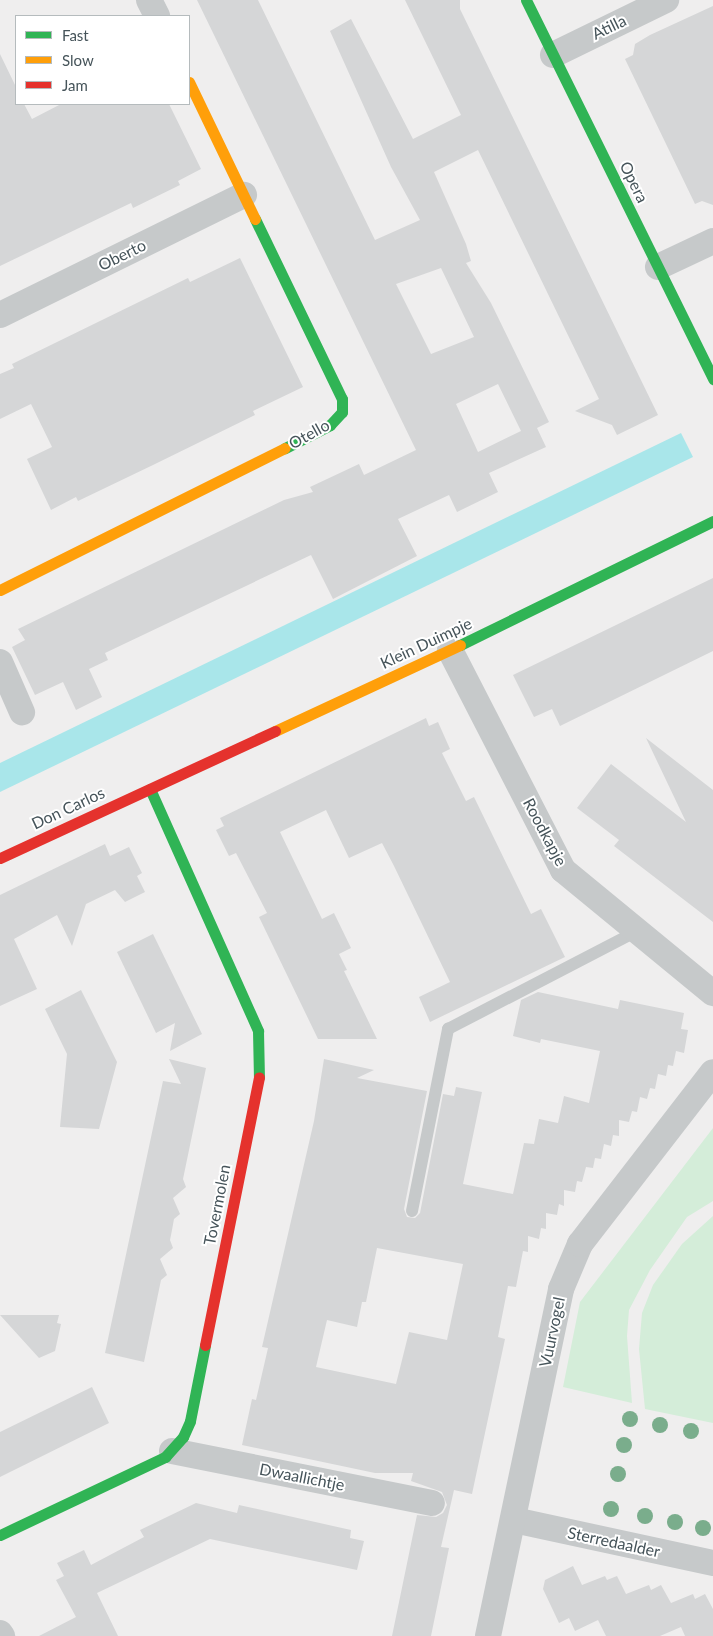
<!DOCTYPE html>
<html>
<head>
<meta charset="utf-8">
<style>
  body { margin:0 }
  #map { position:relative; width:713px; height:1636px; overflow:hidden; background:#efeeee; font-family:Lato,sans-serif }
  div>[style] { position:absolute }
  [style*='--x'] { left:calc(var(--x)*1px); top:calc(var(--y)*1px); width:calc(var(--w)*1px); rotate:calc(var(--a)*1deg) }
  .green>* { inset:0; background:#d4edd9 }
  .water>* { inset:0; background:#a9e6ea }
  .building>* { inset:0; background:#d5d6d7 }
  .lane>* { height:12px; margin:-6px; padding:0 6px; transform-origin:6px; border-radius:6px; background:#c6c9ca }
  .street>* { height:26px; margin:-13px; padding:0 13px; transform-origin:13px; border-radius:13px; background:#c6c9ca }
  .fast>* { height:11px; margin:-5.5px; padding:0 5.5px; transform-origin:5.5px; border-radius:5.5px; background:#30b455 }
  .slow>* { height:11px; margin:-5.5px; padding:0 5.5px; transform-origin:5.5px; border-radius:5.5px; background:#ff9f0a }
  .jam>* { height:11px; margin:-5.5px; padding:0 5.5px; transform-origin:5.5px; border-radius:5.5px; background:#e5322d }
  .trees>* { width:16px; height:16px; margin:-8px; border-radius:50%; background:#7aad8c }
  span { translate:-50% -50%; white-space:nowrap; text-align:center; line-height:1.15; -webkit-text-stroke:4px #fff; paint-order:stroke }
  .street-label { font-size:16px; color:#46545a }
  .legend { position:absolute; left:15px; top:15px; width:175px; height:90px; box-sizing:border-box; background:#fff; border:1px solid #b5bbbd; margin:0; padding:6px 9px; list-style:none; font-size:15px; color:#46545a }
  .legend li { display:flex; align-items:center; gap:10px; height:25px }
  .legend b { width:25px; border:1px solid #b5bbbd }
</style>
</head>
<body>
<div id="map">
  <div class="green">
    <i style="clip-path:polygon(713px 1128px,713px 1201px,687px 1217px,650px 1270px,629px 1310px,627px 1336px,632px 1403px,563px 1387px,580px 1302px)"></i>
    <i style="clip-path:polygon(713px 1216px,713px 1423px,645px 1409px,639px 1349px,642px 1313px,653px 1285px,682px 1244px)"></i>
  </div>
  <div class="water">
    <i style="clip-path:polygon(681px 433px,693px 457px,0 792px,0 763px)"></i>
  </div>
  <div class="building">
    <i style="clip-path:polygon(evenodd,197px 0,258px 0,375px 240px,420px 220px,391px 167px,330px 31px,351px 19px,413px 139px,461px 115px,405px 0,460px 0,460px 9px,658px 415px,617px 435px,612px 425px,575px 411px,599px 399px,478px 150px,434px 172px,466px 244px,471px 261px,466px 263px,491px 303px,549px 422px,537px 428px,546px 447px,489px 473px,498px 492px,457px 512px,449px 495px,398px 519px,417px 556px,333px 599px,311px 555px,105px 653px,108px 660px,89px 669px,102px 697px,76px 710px,63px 682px,35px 695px,12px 647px,25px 640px,18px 629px,284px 500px,313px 492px,310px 487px,359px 464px,364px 475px,416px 450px,197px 0,441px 268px,474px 337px,431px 354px,396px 284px,441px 268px,197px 0,498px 384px,521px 431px,478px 452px,456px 404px,498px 384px)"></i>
    <i style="clip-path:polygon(713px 6px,713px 205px,702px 201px,695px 204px,625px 59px,633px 55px,635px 44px,650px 35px)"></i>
    <i style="clip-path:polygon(0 54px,16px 87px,16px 104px,24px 104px,32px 119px,61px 104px,169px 104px,201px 169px,178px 181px,180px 185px,133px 208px,131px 203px,0 266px)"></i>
    <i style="clip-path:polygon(240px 258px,303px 387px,253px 411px,255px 415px,153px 465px,78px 501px,76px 497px,51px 510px,27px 459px,52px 447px,31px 404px,0 419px,0 374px,14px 368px,12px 364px,188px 278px,190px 282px)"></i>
    <i style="clip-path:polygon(713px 578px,713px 651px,560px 726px,552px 709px,534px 717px,513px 675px)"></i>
    <i style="clip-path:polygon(426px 718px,429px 726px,438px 722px,450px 749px,442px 753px,466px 801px,474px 797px,531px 914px,541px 909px,565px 957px,430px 1022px,419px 997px,450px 982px,394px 866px,382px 843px,349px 858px,326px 810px,280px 832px,322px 919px,334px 913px,351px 948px,339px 954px,347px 970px,344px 971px,377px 1039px,318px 1039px,259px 917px,267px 913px,236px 853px,229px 856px,216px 830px,224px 826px,220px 818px)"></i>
    <i style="clip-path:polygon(646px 738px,713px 790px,713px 922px,614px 846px,619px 840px,577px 808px,611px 764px,686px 822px)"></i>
    <i style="clip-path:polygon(105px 844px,110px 856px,129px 847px,142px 873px,137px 876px,145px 892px,125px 902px,115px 890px,86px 904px,72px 946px,57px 915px,14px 939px,37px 989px,0 1006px,0 895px)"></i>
    <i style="clip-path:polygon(153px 934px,202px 1034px,170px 1051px,175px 1023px,156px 1033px,117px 952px)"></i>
    <i style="clip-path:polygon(81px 990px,117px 1062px,99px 1129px,60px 1127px,67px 1054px,45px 1009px)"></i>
    <i style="clip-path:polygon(evenodd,538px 992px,618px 1009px,620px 1000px,684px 1013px,681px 1029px,688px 1030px,684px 1053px,676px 1051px,673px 1066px,668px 1065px,666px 1076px,658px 1074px,655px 1089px,650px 1088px,647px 1099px,640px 1097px,637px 1112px,632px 1111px,629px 1122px,619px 1120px,619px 1136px,613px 1135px,611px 1146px,604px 1144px,601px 1159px,595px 1158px,593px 1168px,586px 1167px,582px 1182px,577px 1181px,575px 1192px,564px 1190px,564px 1206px,559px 1204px,557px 1215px,546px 1213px,546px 1229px,541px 1228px,539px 1239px,528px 1236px,528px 1252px,523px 1251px,516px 1287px,508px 1286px,498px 1337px,505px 1339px,472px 1494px,454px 1490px,441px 1547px,449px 1548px,431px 1636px,392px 1636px,417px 1515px,436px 1517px,443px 1513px,447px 1505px,442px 1492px,411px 1481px,413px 1473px,375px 1473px,242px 1445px,252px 1399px,256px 1400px,268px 1348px,262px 1347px,314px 1121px,324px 1059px,374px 1070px,357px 1078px,427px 1091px,404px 1209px,407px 1217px,415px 1218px,420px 1213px,443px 1094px,454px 1096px,456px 1087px,482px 1092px,463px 1184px,513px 1194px,524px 1143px,534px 1144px,539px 1119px,558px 1123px,564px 1096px,589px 1103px,600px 1051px,541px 1039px,540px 1043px,513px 1036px,521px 1000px,538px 992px,377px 1248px,463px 1264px,447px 1340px,409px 1332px,396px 1384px,316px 1367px,327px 1320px,357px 1327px,362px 1302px,366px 1302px,377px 1248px)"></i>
    <i style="clip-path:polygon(169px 1059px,206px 1068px,183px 1179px,186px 1187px,173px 1198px,180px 1214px,174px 1219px,172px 1230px,170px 1240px,173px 1248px,160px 1259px,167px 1275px,161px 1280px,144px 1362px,105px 1353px,163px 1081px,181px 1084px)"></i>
    <i style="clip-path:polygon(0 1315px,59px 1315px,57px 1323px,61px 1324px,55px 1351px,39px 1358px)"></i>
    <i style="clip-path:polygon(92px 1387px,109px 1423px,0 1477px,0 1432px)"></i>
    <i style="clip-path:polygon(196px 1503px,237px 1513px,239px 1505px,351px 1530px,350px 1538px,364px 1541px,357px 1570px,210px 1539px,97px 1593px,118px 1636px,39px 1636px,76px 1617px,56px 1580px,64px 1576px,57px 1563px,84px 1550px,91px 1565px,144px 1537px,140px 1530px)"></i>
    <i style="clip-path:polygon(573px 1566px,582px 1585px,605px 1576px,607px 1580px,617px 1576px,626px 1594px,649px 1585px,651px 1590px,661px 1585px,671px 1603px,693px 1594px,695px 1599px,705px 1594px,713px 1609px,713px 1636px,685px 1636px,681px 1627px,660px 1636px,606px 1636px,598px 1620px,575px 1631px,569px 1618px,559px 1623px,543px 1589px,545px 1580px)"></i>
  </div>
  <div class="lane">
    <i style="--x:412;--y:1211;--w:186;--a:-78.8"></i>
    <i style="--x:448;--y:1029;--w:213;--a:-27.4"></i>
  </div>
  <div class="street">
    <i style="--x:149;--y:0;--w:18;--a:63"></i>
    <i style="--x:553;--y:55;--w:126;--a:-26"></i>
    <i style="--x:658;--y:267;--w:61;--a:-25.3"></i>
    <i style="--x:0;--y:315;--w:272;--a:-26.2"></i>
    <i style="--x:450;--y:650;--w:247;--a:62.8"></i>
    <i style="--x:563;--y:870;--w:194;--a:39.4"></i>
    <i style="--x:0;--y:662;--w:55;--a:66.3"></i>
    <i style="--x:172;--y:1451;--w:265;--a:11.3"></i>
    <i style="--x:514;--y:1520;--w:204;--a:12.2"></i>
    <i style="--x:0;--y:1633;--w:4;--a:56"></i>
    <i style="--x:488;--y:1636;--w:355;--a:-78.1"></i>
    <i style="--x:561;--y:1289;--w:49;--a:-67.1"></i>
    <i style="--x:580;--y:1244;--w:217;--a:-52.3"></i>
  </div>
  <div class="fast">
    <i style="--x:526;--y:0;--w:423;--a:63.7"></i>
    <i style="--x:255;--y:219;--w:200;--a:64.2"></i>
    <i style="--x:342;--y:399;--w:13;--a:90"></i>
    <i style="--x:342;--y:412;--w:18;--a:133"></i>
    <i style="--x:330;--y:425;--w:51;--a:152.9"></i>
    <i style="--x:460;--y:645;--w:282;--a:-26.1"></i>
    <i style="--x:150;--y:789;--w:265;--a:65.9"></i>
    <i style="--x:258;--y:1031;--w:46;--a:88.8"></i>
    <i style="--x:0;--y:1535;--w:183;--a:-25.3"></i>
    <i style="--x:165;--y:1457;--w:27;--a:-48"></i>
    <i style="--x:183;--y:1437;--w:17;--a:-66"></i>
    <i style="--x:190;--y:1421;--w:77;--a:-78.8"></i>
  </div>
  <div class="slow">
    <i style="--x:189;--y:82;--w:152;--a:64.3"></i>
    <i style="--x:0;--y:590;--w:318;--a:-26.5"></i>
    <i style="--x:275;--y:731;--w:204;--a:-24.9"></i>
  </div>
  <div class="jam">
    <i style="--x:0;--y:858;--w:303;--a:-24.8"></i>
    <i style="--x:205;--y:1345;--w:273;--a:-78.6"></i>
  </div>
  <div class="trees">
    <i style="left:630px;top:1419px"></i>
    <i style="left:660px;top:1425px"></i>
    <i style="left:691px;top:1431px"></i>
    <i style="left:624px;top:1445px"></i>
    <i style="left:618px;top:1474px"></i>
    <i style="left:611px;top:1509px"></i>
    <i style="left:645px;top:1516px"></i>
    <i style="left:675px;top:1522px"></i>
    <i style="left:703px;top:1528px"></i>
  </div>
  <div class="street-label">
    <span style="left:609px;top:27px;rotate:-26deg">Atilla</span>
    <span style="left:634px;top:182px;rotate:64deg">Opera</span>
    <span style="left:122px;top:255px;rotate:-26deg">Oberto</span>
    <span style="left:309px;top:434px;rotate:-29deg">Otello</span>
    <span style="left:426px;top:643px;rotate:-25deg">Klein Duimpje</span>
    <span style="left:68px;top:808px;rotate:-25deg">Don Carlos</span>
    <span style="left:545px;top:832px;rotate:62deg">Roodkapje</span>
    <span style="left:217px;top:1205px;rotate:-79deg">Tovermolen</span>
    <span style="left:552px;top:1332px;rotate:-78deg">Vuurvogel</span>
    <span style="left:302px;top:1477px;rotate:11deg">Dwaallichtje</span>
    <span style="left:614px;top:1542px;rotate:12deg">Sterredaalder</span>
  </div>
  <ul class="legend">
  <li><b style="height:6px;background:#30b455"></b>Fast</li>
  <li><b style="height:6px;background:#ff9f0a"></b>Slow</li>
  <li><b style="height:6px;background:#e5322d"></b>Jam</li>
  </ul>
</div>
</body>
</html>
